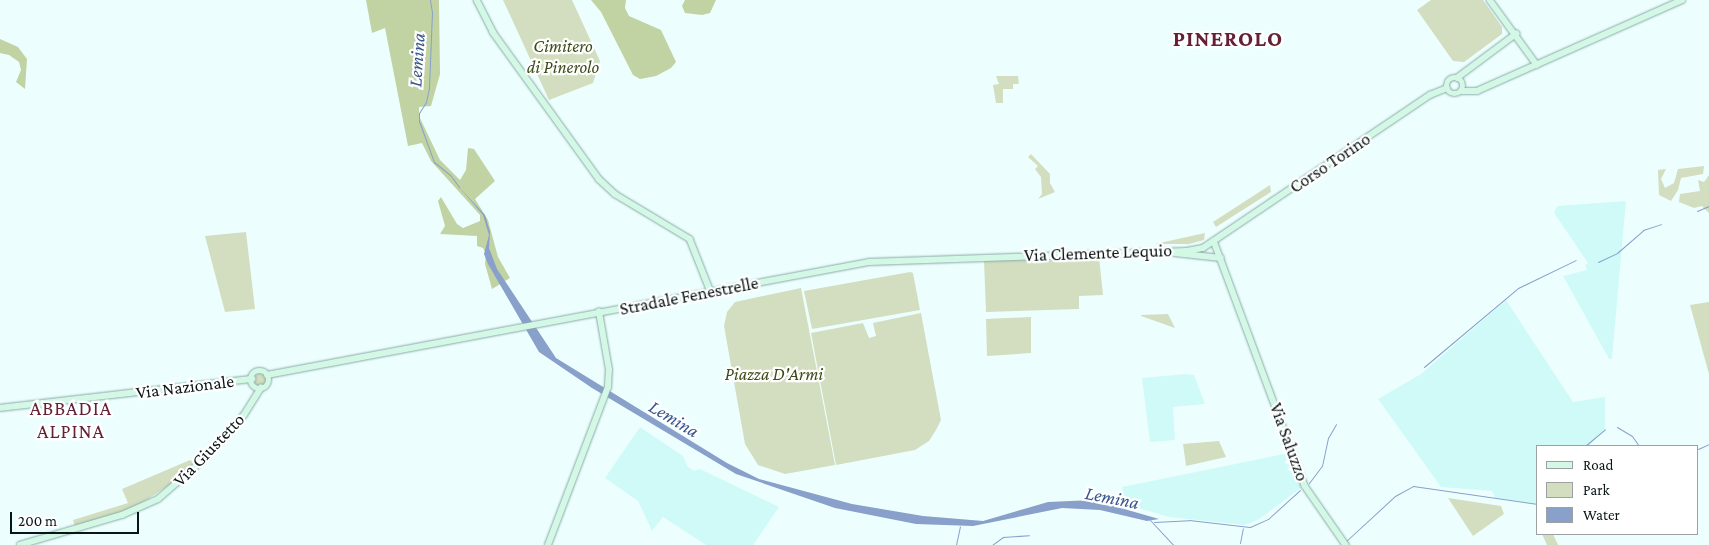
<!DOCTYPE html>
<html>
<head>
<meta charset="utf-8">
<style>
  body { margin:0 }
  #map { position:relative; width:1709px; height:545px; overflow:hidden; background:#ecfffe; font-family:"Crimson Pro",serif }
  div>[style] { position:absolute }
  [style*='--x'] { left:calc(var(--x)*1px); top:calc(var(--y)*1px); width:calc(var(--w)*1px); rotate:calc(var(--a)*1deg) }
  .built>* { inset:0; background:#d0faf8 }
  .green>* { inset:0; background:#d2debf }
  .round { border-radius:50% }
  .forest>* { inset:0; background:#c1d3a2 }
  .water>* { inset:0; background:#88a0ca }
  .stream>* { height:1px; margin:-0.5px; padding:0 0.5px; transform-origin:0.5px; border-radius:0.5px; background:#88a0ca }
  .roads { filter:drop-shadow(0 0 1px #8caaa9) drop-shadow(0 0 1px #8caaa9) }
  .secondary>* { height:5.5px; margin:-2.75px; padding:0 2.75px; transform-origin:2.75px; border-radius:2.75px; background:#d3f8e5 }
  .secondary>.ring { margin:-2.75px; padding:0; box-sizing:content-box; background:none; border:5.5px solid #d3f8e5; border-radius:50% }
  span { translate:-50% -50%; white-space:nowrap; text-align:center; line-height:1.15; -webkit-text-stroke:4.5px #fff; paint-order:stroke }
  .park-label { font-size:18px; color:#3b4a16; font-style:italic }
  .street-label { font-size:18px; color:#0a1515 }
  .water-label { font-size:19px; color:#37558c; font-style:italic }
  .quarter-label { font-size:20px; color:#642035; letter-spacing:1px }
  .district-label { font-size:22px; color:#642035; font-weight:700; letter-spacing:1px }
  .legend { position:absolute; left:1536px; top:445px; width:162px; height:90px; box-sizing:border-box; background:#fff; border:1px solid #9da1a1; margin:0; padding:6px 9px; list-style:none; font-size:15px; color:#0a1515 }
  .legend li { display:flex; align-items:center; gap:10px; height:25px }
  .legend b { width:25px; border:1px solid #9da1a1 }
  .scale { position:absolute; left:10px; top:512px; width:129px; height:22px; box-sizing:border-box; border:2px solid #0a1515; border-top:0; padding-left:6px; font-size:15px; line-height:18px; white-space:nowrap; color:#0a1515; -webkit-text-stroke:4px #fff; paint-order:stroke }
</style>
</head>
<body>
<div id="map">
  <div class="built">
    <i style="clip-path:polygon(1626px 201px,1612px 359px,1609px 359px,1563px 276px,1587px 270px,1585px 265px,1588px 263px,1554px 213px,1557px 206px)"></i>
    <i style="clip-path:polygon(1506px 300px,1573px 402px,1605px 397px,1605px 429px,1589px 446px,1538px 446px,1538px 504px,1495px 498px,1492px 491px,1441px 487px,1378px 399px,1421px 374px)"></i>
    <i style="clip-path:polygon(1186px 374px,1194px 375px,1205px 404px,1173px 407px,1175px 440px,1150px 442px,1142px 378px)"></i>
    <i style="clip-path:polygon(640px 427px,683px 456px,688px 467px,694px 471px,700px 469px,779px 507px,753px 545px,706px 545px,663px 517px,652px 531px,638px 501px,605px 478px)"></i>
    <i style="clip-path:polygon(1289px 453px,1302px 487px,1258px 520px,1244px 525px,1169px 517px,1124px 504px,1122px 487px)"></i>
  </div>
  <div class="green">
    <i style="clip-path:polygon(503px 0,572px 0,600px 61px,593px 83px,549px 100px)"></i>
    <i style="clip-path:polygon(1431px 0,1483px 0,1502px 27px,1502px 34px,1464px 62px,1453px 61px,1417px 10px)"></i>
    <i style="clip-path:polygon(996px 76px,1018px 76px,1019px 84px,1013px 84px,1013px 89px,1003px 89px,1003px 103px,996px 103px,993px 85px,999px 84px)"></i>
    <i style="clip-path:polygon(1031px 154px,1050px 174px,1050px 183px,1055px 192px,1038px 199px,1042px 194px,1041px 177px,1035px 169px,1038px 166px,1028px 157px)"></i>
    <i style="clip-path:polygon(1704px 166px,1703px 174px,1681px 178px,1678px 190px,1671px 201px,1659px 195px,1658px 170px,1666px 169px,1661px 179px,1665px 188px,1674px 183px,1678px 169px)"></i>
    <i style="clip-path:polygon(1709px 175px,1709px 213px,1702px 206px,1694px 208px,1679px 202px,1680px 194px,1700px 191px,1698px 180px,1704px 182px)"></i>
    <i style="clip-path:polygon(1270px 185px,1271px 192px,1216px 227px,1213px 222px)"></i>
    <i style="clip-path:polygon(246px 232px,255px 309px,225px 312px,205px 236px)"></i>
    <i style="clip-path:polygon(1205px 233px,1204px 240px,1189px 244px,1155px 244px)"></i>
    <i style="clip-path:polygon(1099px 257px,1103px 295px,1079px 296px,1079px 309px,986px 312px,984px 260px)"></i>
    <i style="clip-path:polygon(910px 272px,913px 273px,920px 310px,812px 329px,804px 291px)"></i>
    <i style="clip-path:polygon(801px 288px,835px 465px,785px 474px,758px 465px,745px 444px,724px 326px,727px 312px,735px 302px)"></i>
    <i style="clip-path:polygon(1709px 302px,1709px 374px,1690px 305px)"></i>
    <i style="clip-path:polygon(921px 313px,941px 420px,936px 430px,929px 441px,915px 450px,836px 465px,811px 333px,863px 323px,869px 338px,876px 336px,873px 323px)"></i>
    <i style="clip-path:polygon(1168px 314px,1175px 328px,1141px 316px,1141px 315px)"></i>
    <i style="clip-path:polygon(1031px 317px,1031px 353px,987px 356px,986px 319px)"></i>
    <i class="round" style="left:254px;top:374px;width:12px;height:12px"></i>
    <i style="clip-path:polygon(1219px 441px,1226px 457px,1186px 466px,1183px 444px)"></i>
    <i style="clip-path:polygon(190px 460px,194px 463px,177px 480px,134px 508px,75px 526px,73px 520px,128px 503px,122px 489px)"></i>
    <i style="clip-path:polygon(1448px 498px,1501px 506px,1504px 514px,1473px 536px)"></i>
    <i style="clip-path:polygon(1542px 534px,1553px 534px,1558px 545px,1547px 545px)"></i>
  </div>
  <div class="forest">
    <i style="clip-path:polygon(366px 0,439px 0,440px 74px,431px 106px,419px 107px,419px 116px,440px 160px,460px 180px,466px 170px,468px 148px,474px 149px,495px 181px,475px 199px,488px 220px,498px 257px,510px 278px,492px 289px,485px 264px,486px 254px,483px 248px,477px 246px,477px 236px,440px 234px,445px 226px,438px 201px,441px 197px,457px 224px,463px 228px,480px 221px,480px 215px,431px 161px,422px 143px,408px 146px,385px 28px,372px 33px)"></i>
    <i style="clip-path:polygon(591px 0,626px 0,625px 8px,629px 16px,661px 30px,676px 62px,671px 68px,656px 76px,640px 79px,633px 75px,601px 12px)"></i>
    <i style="clip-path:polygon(685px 0,716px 0,710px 13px,702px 15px,685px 13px,682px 6px)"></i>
    <i style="clip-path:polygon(0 39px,18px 47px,27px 59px,25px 89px,16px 82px,21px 70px,19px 62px,9px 55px,0 53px)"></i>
  </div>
  <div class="water">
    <i style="clip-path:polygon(458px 186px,485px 215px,490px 232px,489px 248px,497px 269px,556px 358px,727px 463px,759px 479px,852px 504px,923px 516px,983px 521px,1048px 502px,1093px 500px,1159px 519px,1147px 521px,1100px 510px,1062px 508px,973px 526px,916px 524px,835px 508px,736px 474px,592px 388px,539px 352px,488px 264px,484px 254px,489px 235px,483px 215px)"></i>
  </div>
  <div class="stream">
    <i style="--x:430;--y:0;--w:12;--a:81"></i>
    <i style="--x:432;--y:12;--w:76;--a:92.3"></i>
    <i style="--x:429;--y:88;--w:14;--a:102"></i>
    <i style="--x:426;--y:102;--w:13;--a:122"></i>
    <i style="--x:419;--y:113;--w:8;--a:90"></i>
    <i style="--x:419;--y:121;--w:44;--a:69.9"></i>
    <i style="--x:434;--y:162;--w:22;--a:39"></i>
    <i style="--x:451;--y:176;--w:14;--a:54"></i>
    <i style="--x:1697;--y:211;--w:13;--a:-23"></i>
    <i style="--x:1598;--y:262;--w:21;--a:-25"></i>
    <i style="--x:1617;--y:253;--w:35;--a:-41"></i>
    <i style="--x:1643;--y:230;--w:19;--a:-18"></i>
    <i style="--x:1424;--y:367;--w:123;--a:-40"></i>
    <i style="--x:1518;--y:288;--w:64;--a:-25.8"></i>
    <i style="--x:1617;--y:427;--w:17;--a:31"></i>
    <i style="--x:1632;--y:436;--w:12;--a:55"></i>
    <i style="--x:1585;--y:446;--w:26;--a:-40"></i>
    <i style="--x:1698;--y:449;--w:12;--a:-24"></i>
    <i style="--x:1309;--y:483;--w:21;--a:-53"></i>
    <i style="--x:1322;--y:466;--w:29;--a:-78"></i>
    <i style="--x:1328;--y:438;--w:16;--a:-60"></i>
    <i style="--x:1150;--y:520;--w:34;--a:47"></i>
    <i style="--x:1154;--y:522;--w:35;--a:-3"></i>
    <i style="--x:1189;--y:520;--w:61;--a:6.5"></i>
    <i style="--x:1250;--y:527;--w:20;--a:-24"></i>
    <i style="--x:1268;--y:519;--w:43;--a:-42.2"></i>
    <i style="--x:1345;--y:542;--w:68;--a:-42.6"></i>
    <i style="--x:1395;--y:496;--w:21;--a:-29"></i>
    <i style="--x:1413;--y:486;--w:126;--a:8.2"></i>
    <i style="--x:1240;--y:543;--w:15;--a:-79"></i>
    <i style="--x:956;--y:545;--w:19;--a:-78"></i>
    <i style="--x:992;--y:545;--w:14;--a:-36"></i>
    <i style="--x:1003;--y:537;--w:26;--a:-4"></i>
  </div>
  <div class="roads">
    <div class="secondary">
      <i style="--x:477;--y:0;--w:36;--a:63"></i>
      <i style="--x:493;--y:32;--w:181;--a:54.2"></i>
      <i style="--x:599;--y:179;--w:22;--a:43"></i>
      <i style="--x:615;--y:194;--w:87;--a:31"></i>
      <i style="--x:690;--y:239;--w:57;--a:68.4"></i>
      <i style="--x:1490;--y:0;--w:80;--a:54.1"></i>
      <i class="ring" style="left:1447px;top:78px;width:10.5px;height:10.5px"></i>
      <i style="--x:1457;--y:78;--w:74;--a:-36.7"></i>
      <i style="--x:1462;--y:91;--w:15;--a:0"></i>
      <i style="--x:1477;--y:91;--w:224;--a:-23.9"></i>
      <i style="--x:1214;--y:241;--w:261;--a:69.6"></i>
      <i style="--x:1305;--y:486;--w:72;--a:55.2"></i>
      <i style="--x:1175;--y:253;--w:46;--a:6.2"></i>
      <i class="ring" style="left:251px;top:371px;width:12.5px;height:12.5px"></i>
      <i style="--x:267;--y:375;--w:613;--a:-10.63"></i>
      <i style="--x:869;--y:262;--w:318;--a:-2"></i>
      <i style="--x:1187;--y:251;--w:16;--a:-11"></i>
      <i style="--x:1203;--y:248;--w:274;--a:-34"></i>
      <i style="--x:1430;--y:95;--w:18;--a:-22"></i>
      <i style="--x:0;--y:408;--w:254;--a:-6.6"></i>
      <i style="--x:20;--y:545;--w:106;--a:-16.4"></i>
      <i style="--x:122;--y:515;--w:39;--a:-24"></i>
      <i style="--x:158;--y:499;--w:58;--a:-40.8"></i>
      <i style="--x:202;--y:461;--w:62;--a:-47.6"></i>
      <i style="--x:244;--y:415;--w:32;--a:-58"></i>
      <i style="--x:548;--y:545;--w:169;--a:-69.2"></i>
      <i style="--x:608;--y:387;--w:17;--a:-87"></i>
      <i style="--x:609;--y:370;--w:59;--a:-99.8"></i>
    </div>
  </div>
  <div class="park-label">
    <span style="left:563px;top:57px">Cimitero<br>di Pinerolo</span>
    <span style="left:774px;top:374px">Piazza D'Armi</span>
  </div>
  <div class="street-label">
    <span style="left:1330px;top:163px;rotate:-34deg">Corso Torino</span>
    <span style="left:1098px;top:253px;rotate:-2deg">Via Clemente Lequio</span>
    <span style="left:689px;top:296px;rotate:-11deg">Stradale Fenestrelle</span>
    <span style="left:185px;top:387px;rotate:-7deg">Via Nazionale</span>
    <span style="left:1289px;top:442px;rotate:70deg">Via Saluzzo</span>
    <span style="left:209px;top:450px;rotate:-46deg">Via Giustetto</span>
  </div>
  <div class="water-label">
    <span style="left:417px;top:60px;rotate:-86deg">Lemina</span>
    <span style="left:674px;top:419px;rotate:31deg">Lemina</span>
    <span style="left:1112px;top:498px;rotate:11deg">Lemina</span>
  </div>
  <div class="quarter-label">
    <span style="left:71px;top:420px">ABBADIA<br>ALPINA</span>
  </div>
  <div class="district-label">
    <span style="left:1228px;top:39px">PINEROLO</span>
  </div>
  <ul class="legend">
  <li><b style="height:6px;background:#d3f8e5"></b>Road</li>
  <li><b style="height:14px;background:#d2debf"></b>Park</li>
  <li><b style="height:14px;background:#88a0ca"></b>Water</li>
  </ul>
  <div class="scale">200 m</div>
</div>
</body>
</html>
